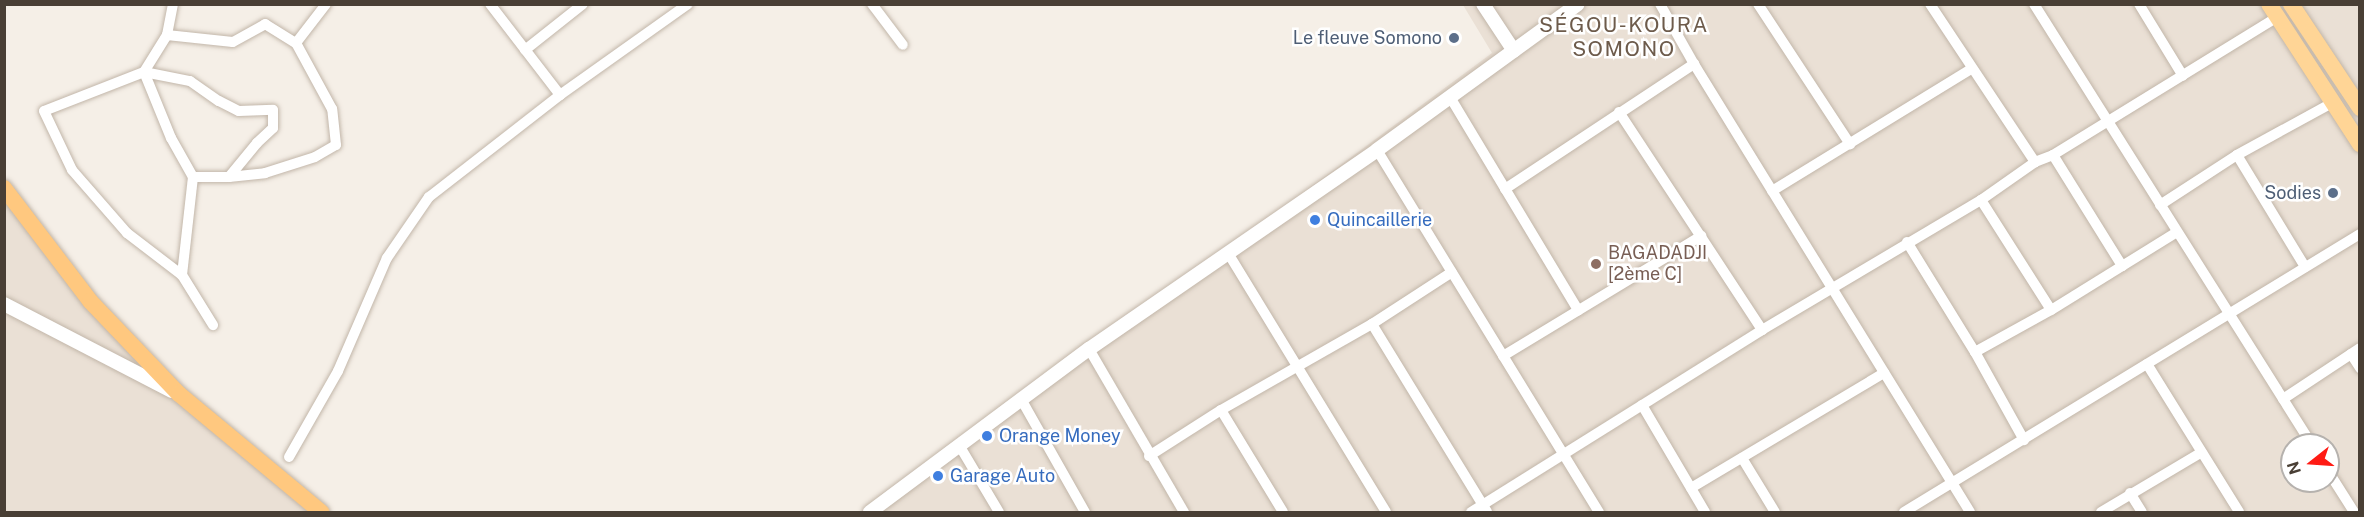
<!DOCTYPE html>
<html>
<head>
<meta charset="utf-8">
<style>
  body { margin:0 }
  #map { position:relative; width:2364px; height:517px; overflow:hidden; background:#f5efe7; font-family:"Public Sans",sans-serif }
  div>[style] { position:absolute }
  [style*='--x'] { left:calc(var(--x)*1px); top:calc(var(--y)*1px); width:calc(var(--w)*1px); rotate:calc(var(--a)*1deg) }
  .residential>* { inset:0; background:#eae0d5 }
  .roads { filter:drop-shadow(0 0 2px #c2b6a9) drop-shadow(0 0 2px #c2b6a9) }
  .minor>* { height:10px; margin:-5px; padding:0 5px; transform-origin:5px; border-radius:5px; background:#fff }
  .tertiary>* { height:14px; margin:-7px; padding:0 7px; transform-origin:7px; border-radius:7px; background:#fff }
  .primary>* { height:16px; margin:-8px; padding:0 8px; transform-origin:8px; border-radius:8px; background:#ffd596 }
  .trunk>* { height:16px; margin:-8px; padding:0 8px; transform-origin:8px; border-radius:8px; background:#ffc87f }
  .dots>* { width:16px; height:16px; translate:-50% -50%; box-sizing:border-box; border:3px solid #fff; border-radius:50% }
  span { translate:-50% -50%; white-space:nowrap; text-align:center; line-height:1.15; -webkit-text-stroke:5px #fff; paint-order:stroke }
  .service-label { font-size:18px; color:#4e5e75 }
  .right { translate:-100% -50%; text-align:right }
  .shop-label { font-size:18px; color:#366cbe }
  .left { translate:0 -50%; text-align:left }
  .education-label { font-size:18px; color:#785e54 }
  .quarter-label { font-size:21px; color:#6d5b4b; letter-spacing:1.5px }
  .frame { position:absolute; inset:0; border:6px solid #493f35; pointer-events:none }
  .north { position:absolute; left:2280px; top:433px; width:60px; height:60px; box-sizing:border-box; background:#fff; border:2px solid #b6b2ae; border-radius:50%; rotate:253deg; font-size:16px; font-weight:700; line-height:24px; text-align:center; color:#493f35 }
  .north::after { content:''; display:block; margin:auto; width:21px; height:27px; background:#ff1b14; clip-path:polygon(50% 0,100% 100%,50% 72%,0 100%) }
</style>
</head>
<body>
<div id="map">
  <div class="residential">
    <i style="clip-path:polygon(evenodd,1463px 5px,2359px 5px,2359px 512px,872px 512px,1492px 53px,1463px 5px,2292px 445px,2328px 445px,2328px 481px,2292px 481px,2292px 445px)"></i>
    <i style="clip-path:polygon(4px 196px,82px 300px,329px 512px,5px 512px)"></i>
  </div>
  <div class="roads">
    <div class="minor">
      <i style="--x:173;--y:4;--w:32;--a:101"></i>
      <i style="--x:167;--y:35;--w:44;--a:121.9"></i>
      <i style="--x:144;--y:72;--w:107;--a:158.7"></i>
      <i style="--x:44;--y:111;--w:65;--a:64.6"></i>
      <i style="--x:72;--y:170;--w:84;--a:48.9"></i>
      <i style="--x:127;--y:233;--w:69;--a:37.4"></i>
      <i style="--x:182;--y:275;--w:59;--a:58.2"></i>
      <i style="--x:490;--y:4;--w:115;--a:52.4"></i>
      <i style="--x:872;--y:4;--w:51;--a:52.9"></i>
      <i style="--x:1660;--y:4;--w:69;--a:60.5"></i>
      <i style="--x:1694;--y:64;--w:526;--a:58.36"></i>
      <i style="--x:1758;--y:4;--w:168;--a:56.7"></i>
      <i style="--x:1930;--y:4;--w:190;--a:56.4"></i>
      <i style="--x:2034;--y:4;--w:521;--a:57.77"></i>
      <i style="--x:2139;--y:4;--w:84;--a:58.6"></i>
      <i style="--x:167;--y:35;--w:66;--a:6.1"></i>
      <i style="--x:233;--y:42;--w:37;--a:-29"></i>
      <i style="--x:265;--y:24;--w:36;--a:32"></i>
      <i style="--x:296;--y:43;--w:49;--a:-52.4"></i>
      <i style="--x:525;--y:50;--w:74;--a:-38.4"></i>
      <i style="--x:144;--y:72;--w:47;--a:11.1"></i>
      <i style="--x:190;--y:81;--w:35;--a:35"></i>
      <i style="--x:219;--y:101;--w:22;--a:27"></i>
      <i style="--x:239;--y:111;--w:34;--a:-2"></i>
      <i style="--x:273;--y:110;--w:18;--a:90"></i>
      <i style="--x:273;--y:128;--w:22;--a:137"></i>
      <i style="--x:257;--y:143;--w:44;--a:129.5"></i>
      <i style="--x:229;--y:177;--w:36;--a:180"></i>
      <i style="--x:193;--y:177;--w:45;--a:-119.4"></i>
      <i style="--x:171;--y:138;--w:71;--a:-112.2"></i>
      <i style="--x:1450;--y:97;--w:249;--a:59"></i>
      <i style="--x:1619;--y:112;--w:261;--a:56.7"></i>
      <i style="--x:1377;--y:150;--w:425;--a:58.5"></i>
      <i style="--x:2053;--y:155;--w:131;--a:58.1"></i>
      <i style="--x:2237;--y:155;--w:131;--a:58.7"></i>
      <i style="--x:229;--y:177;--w:36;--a:-6"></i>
      <i style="--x:265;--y:173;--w:52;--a:-17.7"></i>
      <i style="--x:315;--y:157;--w:24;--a:-30"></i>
      <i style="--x:336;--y:145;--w:36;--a:-96"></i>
      <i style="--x:332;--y:109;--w:75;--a:-118.6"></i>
      <i style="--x:1505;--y:189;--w:227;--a:-33.5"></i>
      <i style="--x:1772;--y:191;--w:233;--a:-31.5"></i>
      <i style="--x:1981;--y:200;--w:130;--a:57.5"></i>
      <i style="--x:2160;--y:205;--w:92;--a:-33"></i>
      <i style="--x:2237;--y:155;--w:108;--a:-28.7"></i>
      <i style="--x:1907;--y:242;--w:129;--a:58.3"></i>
      <i style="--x:1975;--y:352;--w:101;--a:60.9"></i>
      <i style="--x:1228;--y:253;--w:303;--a:58.6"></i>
      <i style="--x:182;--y:275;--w:99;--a:-83.6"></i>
      <i style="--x:1372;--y:324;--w:220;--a:58.5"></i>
      <i style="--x:1089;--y:349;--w:189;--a:59.8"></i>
      <i style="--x:1975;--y:352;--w:87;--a:-28.9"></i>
      <i style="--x:2051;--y:310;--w:148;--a:-31.8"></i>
      <i style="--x:2351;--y:354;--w:17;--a:57"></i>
      <i style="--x:1503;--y:356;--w:232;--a:-31.2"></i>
      <i style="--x:2147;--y:364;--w:174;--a:58.1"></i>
      <i style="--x:1021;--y:399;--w:130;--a:60.5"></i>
      <i style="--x:2283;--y:399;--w:92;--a:-33.5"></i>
      <i style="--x:1642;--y:405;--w:124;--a:59.5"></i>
      <i style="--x:1221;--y:410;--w:119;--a:58.7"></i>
      <i style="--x:959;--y:445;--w:78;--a:59.2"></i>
      <i style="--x:1149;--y:456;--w:85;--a:-32.6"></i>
      <i style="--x:1221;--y:410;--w:174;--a:-29.7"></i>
      <i style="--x:1372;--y:324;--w:95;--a:-33"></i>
      <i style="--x:289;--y:457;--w:99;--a:-60.3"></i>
      <i style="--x:338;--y:371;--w:123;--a:-66.6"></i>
      <i style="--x:387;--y:258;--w:74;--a:-55.5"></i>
      <i style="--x:429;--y:197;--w:166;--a:-37.9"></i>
      <i style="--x:560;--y:95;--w:157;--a:-35.4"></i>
      <i style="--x:1742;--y:458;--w:63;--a:58.6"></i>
      <i style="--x:2328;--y:471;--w:49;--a:57.6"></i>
      <i style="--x:1691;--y:488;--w:225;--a:-30.8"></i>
      <i style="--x:2130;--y:493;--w:22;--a:58"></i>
      <i style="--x:1471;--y:512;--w:343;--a:-32"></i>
      <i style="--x:1762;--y:330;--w:255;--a:-30.7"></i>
      <i style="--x:1981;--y:200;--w:66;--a:-35.1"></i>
      <i style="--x:2035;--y:162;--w:19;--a:-21"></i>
      <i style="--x:2053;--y:155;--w:263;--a:-31.6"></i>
      <i style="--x:1904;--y:512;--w:534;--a:-31.37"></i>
      <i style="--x:2101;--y:512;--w:117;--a:-30.7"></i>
    </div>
    <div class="tertiary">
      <i style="--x:1483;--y:4;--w:56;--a:56.6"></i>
      <i style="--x:4;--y:304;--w:189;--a:27.4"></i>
      <i style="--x:870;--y:512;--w:273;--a:-36.7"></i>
      <i style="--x:1089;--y:349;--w:350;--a:-34.6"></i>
      <i style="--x:1377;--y:150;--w:248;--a:-36"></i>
    </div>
    <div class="primary">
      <i style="--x:2269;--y:4;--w:167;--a:57"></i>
      <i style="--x:2291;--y:4;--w:125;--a:56.4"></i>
    </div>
    <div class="trunk">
      <i style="--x:4;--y:188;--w:142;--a:52.7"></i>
      <i style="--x:90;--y:301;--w:129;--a:46.3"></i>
      <i style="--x:179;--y:394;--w:185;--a:39.7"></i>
    </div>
  </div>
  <div class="dots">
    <i style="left:1454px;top:38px;background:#5c6f8a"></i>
    <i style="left:2333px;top:193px;background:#5c6f8a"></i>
    <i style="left:1315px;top:220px;background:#3f7fe0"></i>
    <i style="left:1596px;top:264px;background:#8d6e63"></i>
    <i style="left:987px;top:436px;background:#3f7fe0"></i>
    <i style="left:938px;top:476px;background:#3f7fe0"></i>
  </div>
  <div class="service-label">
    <span class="right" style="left:1442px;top:38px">Le fleuve Somono</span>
    <span class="right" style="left:2321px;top:193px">Sodies</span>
  </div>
  <div class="shop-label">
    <span class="left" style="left:1327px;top:220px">Quincaillerie</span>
    <span class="left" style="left:999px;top:436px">Orange Money</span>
    <span class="left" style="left:950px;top:476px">Garage Auto</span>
  </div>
  <div class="education-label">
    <span class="left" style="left:1608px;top:264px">BAGADADJI<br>[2ème C]</span>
  </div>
  <div class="quarter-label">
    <span style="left:1624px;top:37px">SÉGOU-KOURA<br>SOMONO</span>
  </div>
  <div class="frame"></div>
  <div class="north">N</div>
</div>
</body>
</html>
